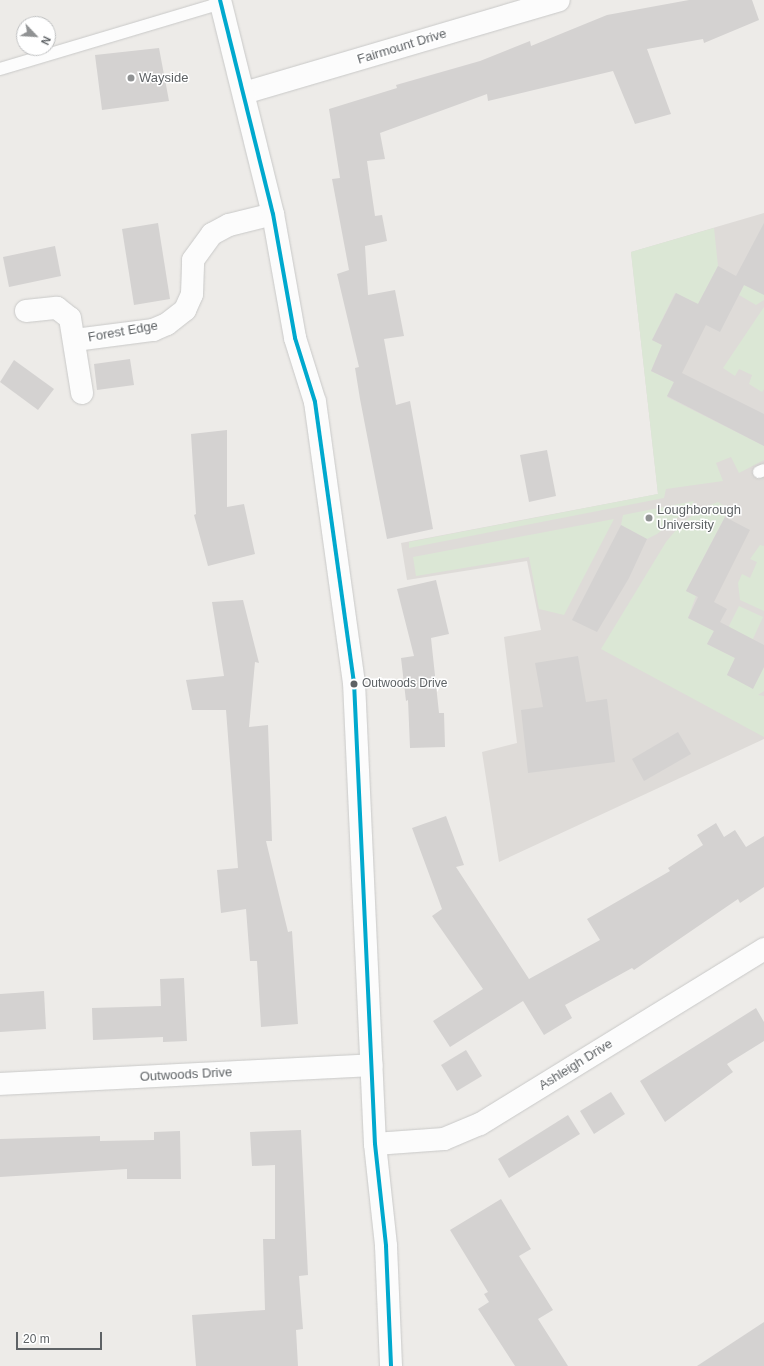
<!DOCTYPE html>
<html>
<head>
<meta charset="utf-8">
<style>
  body { margin:0 }
  #map { position:relative; width:764px; height:1366px; overflow:hidden; background:#edebe8; font-family:Arial,sans-serif }
  div>[style] { position:absolute }
  [style*='--x'] { left:calc(var(--x)*1px); top:calc(var(--y)*1px); width:calc(var(--w)*1px); rotate:calc(var(--a)*1deg) }
  .education>* { inset:0; background:#dedbd8 }
  .green>* { inset:0; background:#dbe7d5 }
  .building>* { inset:0; background:#d4d2d1 }
  .roads { filter:drop-shadow(0 0 1px #c9c9c8) drop-shadow(0 0 1px #c9c9c8) }
  .service>* { height:12px; margin:-6px; padding:0 6px; transform-origin:6px; border-radius:6px; background:#fcfcfc }
  .minor>* { height:22px; margin:-11px; padding:0 11px; transform-origin:11px; border-radius:11px; background:#fcfcfc }
  .tertiary>* { height:22px; margin:-11px; padding:0 11px; transform-origin:11px; border-radius:11px; background:#fcfcfc }
  .bus-1>* { height:4px; margin:-2px; padding:0 2px; transform-origin:2px; border-radius:2px; background:#00a9ce }
  .dots>* { width:11px; height:11px; translate:-50% -50%; box-sizing:border-box; border:2px solid #fff; border-radius:50% }
  span { translate:-50% -50%; white-space:nowrap; text-align:center; line-height:1.15; -webkit-text-stroke:3px #fff; paint-order:stroke }
  .bus-label { font-size:12px; color:#5e6265 }
  .left { translate:0 -50%; text-align:left }
  .street-label { font-size:13px; color:#5e6265 }
  .poi-label { font-size:13px; color:#5e6265 }
  .north { position:absolute; left:16px; top:16px; width:40px; height:40px; box-sizing:border-box; background:#fff; border:1px solid #bfc0c1; border-radius:50%; rotate:115deg; font-size:11px; font-weight:700; line-height:16px; text-align:center; color:#5e6265 }
  .north::after { content:''; display:block; margin:auto; width:14px; height:18px; background:#909293; clip-path:polygon(50% 0,100% 100%,50% 72%,0 100%) }
  .scale { position:absolute; left:16px; top:1332px; width:86px; height:18px; box-sizing:border-box; border:2px solid #5e6265; border-top:0; padding-left:5px; font-size:12px; line-height:14px; white-space:nowrap; color:#5e6265; -webkit-text-stroke:3px #fff; paint-order:stroke }
</style>
</head>
<body>
<div id="map">
  <div class="education">
    <i style="clip-path:polygon(764px 213px,764px 739px,499px 862px,482px 752px,517px 743px,504px 637px,541px 630px,527px 561px,407px 580px,401px 543px,658px 494px,631px 252px)"></i>
  </div>
  <div class="green">
    <i style="clip-path:polygon(714px 228px,718px 266px,698px 304px,675px 293px,652px 340px,662px 345px,651px 371px,674px 382px,667px 397px,764px 446px,764px 460px,739px 473px,731px 457px,716px 463px,723px 481px,666px 489px,664px 498px,409px 548px,409px 542px,658px 494px,631px 252px)"></i>
    <i style="clip-path:polygon(744px 285px,764px 293px,764px 300px,756px 305px,739px 295px)"></i>
    <i style="clip-path:polygon(764px 307px,764px 389px,762px 392px,749px 384px,752px 375px,739px 369px,735px 376px,723px 368px)"></i>
    <i style="clip-path:polygon(694px 501px,691px 507px,657px 534px,647px 539px,621px 525px,623px 515px)"></i>
    <i style="clip-path:polygon(718px 502px,729px 509px,686px 591px,696px 596px,688px 618px,714px 631px,707px 644px,735px 658px,727px 675px,753px 688px,764px 667px,764px 691px,758px 695px,764px 696px,764px 737px,601px 649px,666px 542px,681px 524px,702px 508px)"></i>
    <i style="clip-path:polygon(614px 519px,564px 615px,539px 609px,529px 557px,416px 576px,413px 557px)"></i>
    <i style="clip-path:polygon(760px 545px,764px 546px,764px 611px,740px 600px,738px 583px,742px 574px,750px 578px,757px 562px,750px 559px)"></i>
    <i style="clip-path:polygon(739px 606px,763px 617px,746px 654px,729px 626px)"></i>
  </div>
  <div class="building">
    <i style="clip-path:polygon(689px 0,752px 0,759px 20px,704px 43px,703px 39px,647px 49px,671px 114px,635px 124px,613px 71px,488px 101px,487px 94px,380px 133px,385px 159px,367px 161px,375px 216px,382px 215px,387px 241px,365px 246px,368px 295px,395px 290px,404px 336px,384px 339px,396px 405px,410px 401px,433px 529px,387px 539px,360px 399px,355px 368px,359px 367px,337px 274px,349px 270px,332px 179px,340px 178px,329px 109px,397px 88px,396px 85px,480px 61px,530px 41px,531px 46px,607px 15px)"></i>
    <i style="clip-path:polygon(159px 48px,169px 101px,102px 110px,95px 55px)"></i>
    <i style="clip-path:polygon(158px 223px,170px 299px,134px 305px,122px 229px)"></i>
    <i style="clip-path:polygon(764px 223px,764px 295px,744px 285px,720px 332px,706px 325px,682px 373px,764px 414px,764px 446px,667px 396px,674px 382px,651px 371px,662px 345px,652px 340px,676px 293px,698px 304px,718px 266px,736px 276px)"></i>
    <i style="clip-path:polygon(55px 246px,61px 276px,9px 287px,3px 257px)"></i>
    <i style="clip-path:polygon(130px 359px,134px 385px,97px 390px,94px 364px)"></i>
    <i style="clip-path:polygon(14px 360px,54px 389px,38px 410px,0 382px)"></i>
    <i style="clip-path:polygon(227px 430px,227px 507px,244px 504px,255px 554px,208px 566px,194px 515px,196px 514px,191px 434px)"></i>
    <i style="clip-path:polygon(547px 450px,556px 496px,529px 502px,520px 455px)"></i>
    <i style="clip-path:polygon(725px 517px,750px 530px,714px 602px,727px 609px,720px 622px,764px 645px,764px 667px,753px 689px,727px 675px,735px 658px,707px 644px,714px 631px,688px 618px,698px 597px,686px 591px)"></i>
    <i style="clip-path:polygon(621px 525px,647px 539px,629px 578px,597px 632px,572px 620px)"></i>
    <i style="clip-path:polygon(436px 580px,449px 634px,431px 638px,439px 713px,444px 713px,445px 747px,410px 748px,408px 700px,406px 701px,401px 658px,414px 656px,397px 589px)"></i>
    <i style="clip-path:polygon(243px 600px,259px 663px,255px 662px,249px 727px,268px 725px,272px 841px,266px 841px,288px 932px,292px 931px,298px 1024px,261px 1027px,257px 961px,250px 961px,246px 909px,221px 913px,217px 870px,238px 868px,226px 710px,192px 710px,186px 680px,224px 676px,212px 602px)"></i>
    <i style="clip-path:polygon(578px 656px,586px 702px,607px 699px,615px 762px,528px 773px,521px 710px,543px 707px,535px 663px)"></i>
    <i style="clip-path:polygon(678px 732px,691px 754px,644px 781px,632px 759px)"></i>
    <i style="clip-path:polygon(446px 816px,464px 865px,456px 867px,529px 979px,600px 940px,587px 919px,670px 871px,668px 868px,703px 845px,697px 835px,716px 823px,724px 837px,735px 830px,746px 847px,764px 836px,764px 887px,740px 903px,738px 899px,634px 970px,632px 968px,565px 1005px,572px 1018px,544px 1035px,523px 1001px,450px 1047px,433px 1021px,483px 989px,432px 916px,442px 909px,412px 828px)"></i>
    <i style="clip-path:polygon(184px 978px,187px 1041px,163px 1042px,163px 1037px,93px 1040px,92px 1008px,161px 1006px,160px 979px)"></i>
    <i style="clip-path:polygon(44px 991px,46px 1029px,0 1032px,0 994px)"></i>
    <i style="clip-path:polygon(756px 1008px,764px 1022px,764px 1041px,727px 1064px,733px 1072px,665px 1122px,640px 1081px)"></i>
    <i style="clip-path:polygon(466px 1050px,482px 1076px,457px 1091px,441px 1065px)"></i>
    <i style="clip-path:polygon(611px 1092px,625px 1114px,594px 1134px,580px 1111px)"></i>
    <i style="clip-path:polygon(568px 1115px,580px 1134px,509px 1178px,498px 1159px)"></i>
    <i style="clip-path:polygon(301px 1130px,308px 1275px,299px 1276px,303px 1329px,296px 1330px,298px 1366px,196px 1366px,192px 1315px,265px 1310px,263px 1239px,275px 1239px,275px 1165px,252px 1166px,250px 1132px)"></i>
    <i style="clip-path:polygon(180px 1131px,181px 1179px,127px 1179px,127px 1169px,0 1177px,0 1139px,100px 1136px,100px 1141px,154px 1140px,154px 1132px)"></i>
    <i style="clip-path:polygon(501px 1199px,531px 1249px,519px 1256px,553px 1310px,538px 1319px,568px 1366px,515px 1366px,478px 1309px,489px 1302px,484px 1294px,488px 1292px,450px 1230px)"></i>
    <i style="clip-path:polygon(764px 1322px,764px 1366px,697px 1366px)"></i>
  </div>
  <div class="roads">
    <div class="service">
      <i style="--x:0;--y:69;--w:231;--a:-16.6"></i>
      <i style="--x:759;--y:472;--w:5;--a:-22"></i>
    </div>
    <div class="minor">
      <i style="--x:244;--y:93;--w:328;--a:-16.4"></i>
      <i style="--x:26;--y:311;--w:31;--a:-6"></i>
      <i style="--x:57;--y:308;--w:16;--a:38"></i>
      <i style="--x:70;--y:318;--w:76;--a:80.9"></i>
      <i style="--x:75;--y:340;--w:79;--a:-7.3"></i>
      <i style="--x:153;--y:330;--w:15;--a:-23"></i>
      <i style="--x:167;--y:324;--w:23;--a:-38"></i>
      <i style="--x:185;--y:310;--w:17;--a:-66"></i>
      <i style="--x:192;--y:294;--w:34;--a:-88"></i>
      <i style="--x:193;--y:260;--w:32;--a:-54"></i>
      <i style="--x:212;--y:234;--w:19;--a:-28"></i>
      <i style="--x:229;--y:225;--w:45;--a:-14"></i>
      <i style="--x:0;--y:1084;--w:372;--a:-2.9"></i>
      <i style="--x:375;--y:1144;--w:69;--a:-4.1"></i>
      <i style="--x:444;--y:1139;--w:39;--a:-23"></i>
      <i style="--x:480;--y:1124;--w:334;--a:-31.6"></i>
    </div>
    <div class="tertiary">
      <i style="--x:220;--y:0;--w:220;--a:76.1"></i>
      <i style="--x:273;--y:214;--w:126;--a:79.9"></i>
      <i style="--x:295;--y:338;--w:67;--a:72.6"></i>
      <i style="--x:315;--y:402;--w:283;--a:82.1"></i>
      <i style="--x:354;--y:682;--w:462;--a:87.4"></i>
      <i style="--x:375;--y:1144;--w:103;--a:83.8"></i>
      <i style="--x:386;--y:1246;--w:120;--a:87.6"></i>
    </div>
  </div>
  <div class="bus-1">
    <i style="--x:220;--y:0;--w:220;--a:76.1"></i>
    <i style="--x:273;--y:214;--w:126;--a:79.9"></i>
    <i style="--x:295;--y:338;--w:67;--a:72.6"></i>
    <i style="--x:315;--y:402;--w:283;--a:82.1"></i>
    <i style="--x:354;--y:682;--w:462;--a:87.4"></i>
    <i style="--x:375;--y:1144;--w:103;--a:83.8"></i>
    <i style="--x:386;--y:1246;--w:120;--a:87.6"></i>
  </div>
  <div class="dots">
    <i style="left:131px;top:78px;background:#909293"></i>
    <i style="left:649px;top:518px;background:#909293"></i>
    <i style="left:354px;top:684px;background:#5e6265"></i>
  </div>
  <div class="bus-label">
    <span class="left" style="left:362px;top:684px">Outwoods Drive</span>
  </div>
  <div class="street-label">
    <span style="left:402px;top:47px;rotate:-17deg">Fairmount Drive</span>
    <span style="left:123px;top:332px;rotate:-10deg">Forest Edge</span>
    <span style="left:576px;top:1065px;rotate:-32deg">Ashleigh Drive</span>
    <span style="left:186px;top:1075px;rotate:-3deg">Outwoods Drive</span>
  </div>
  <div class="poi-label">
    <span class="left" style="left:139px;top:78px">Wayside</span>
    <span class="left" style="left:657px;top:518px">Loughborough<br>University</span>
  </div>
  <div class="north">N</div>
  <div class="scale">20 m</div>
</div>
</body>
</html>
